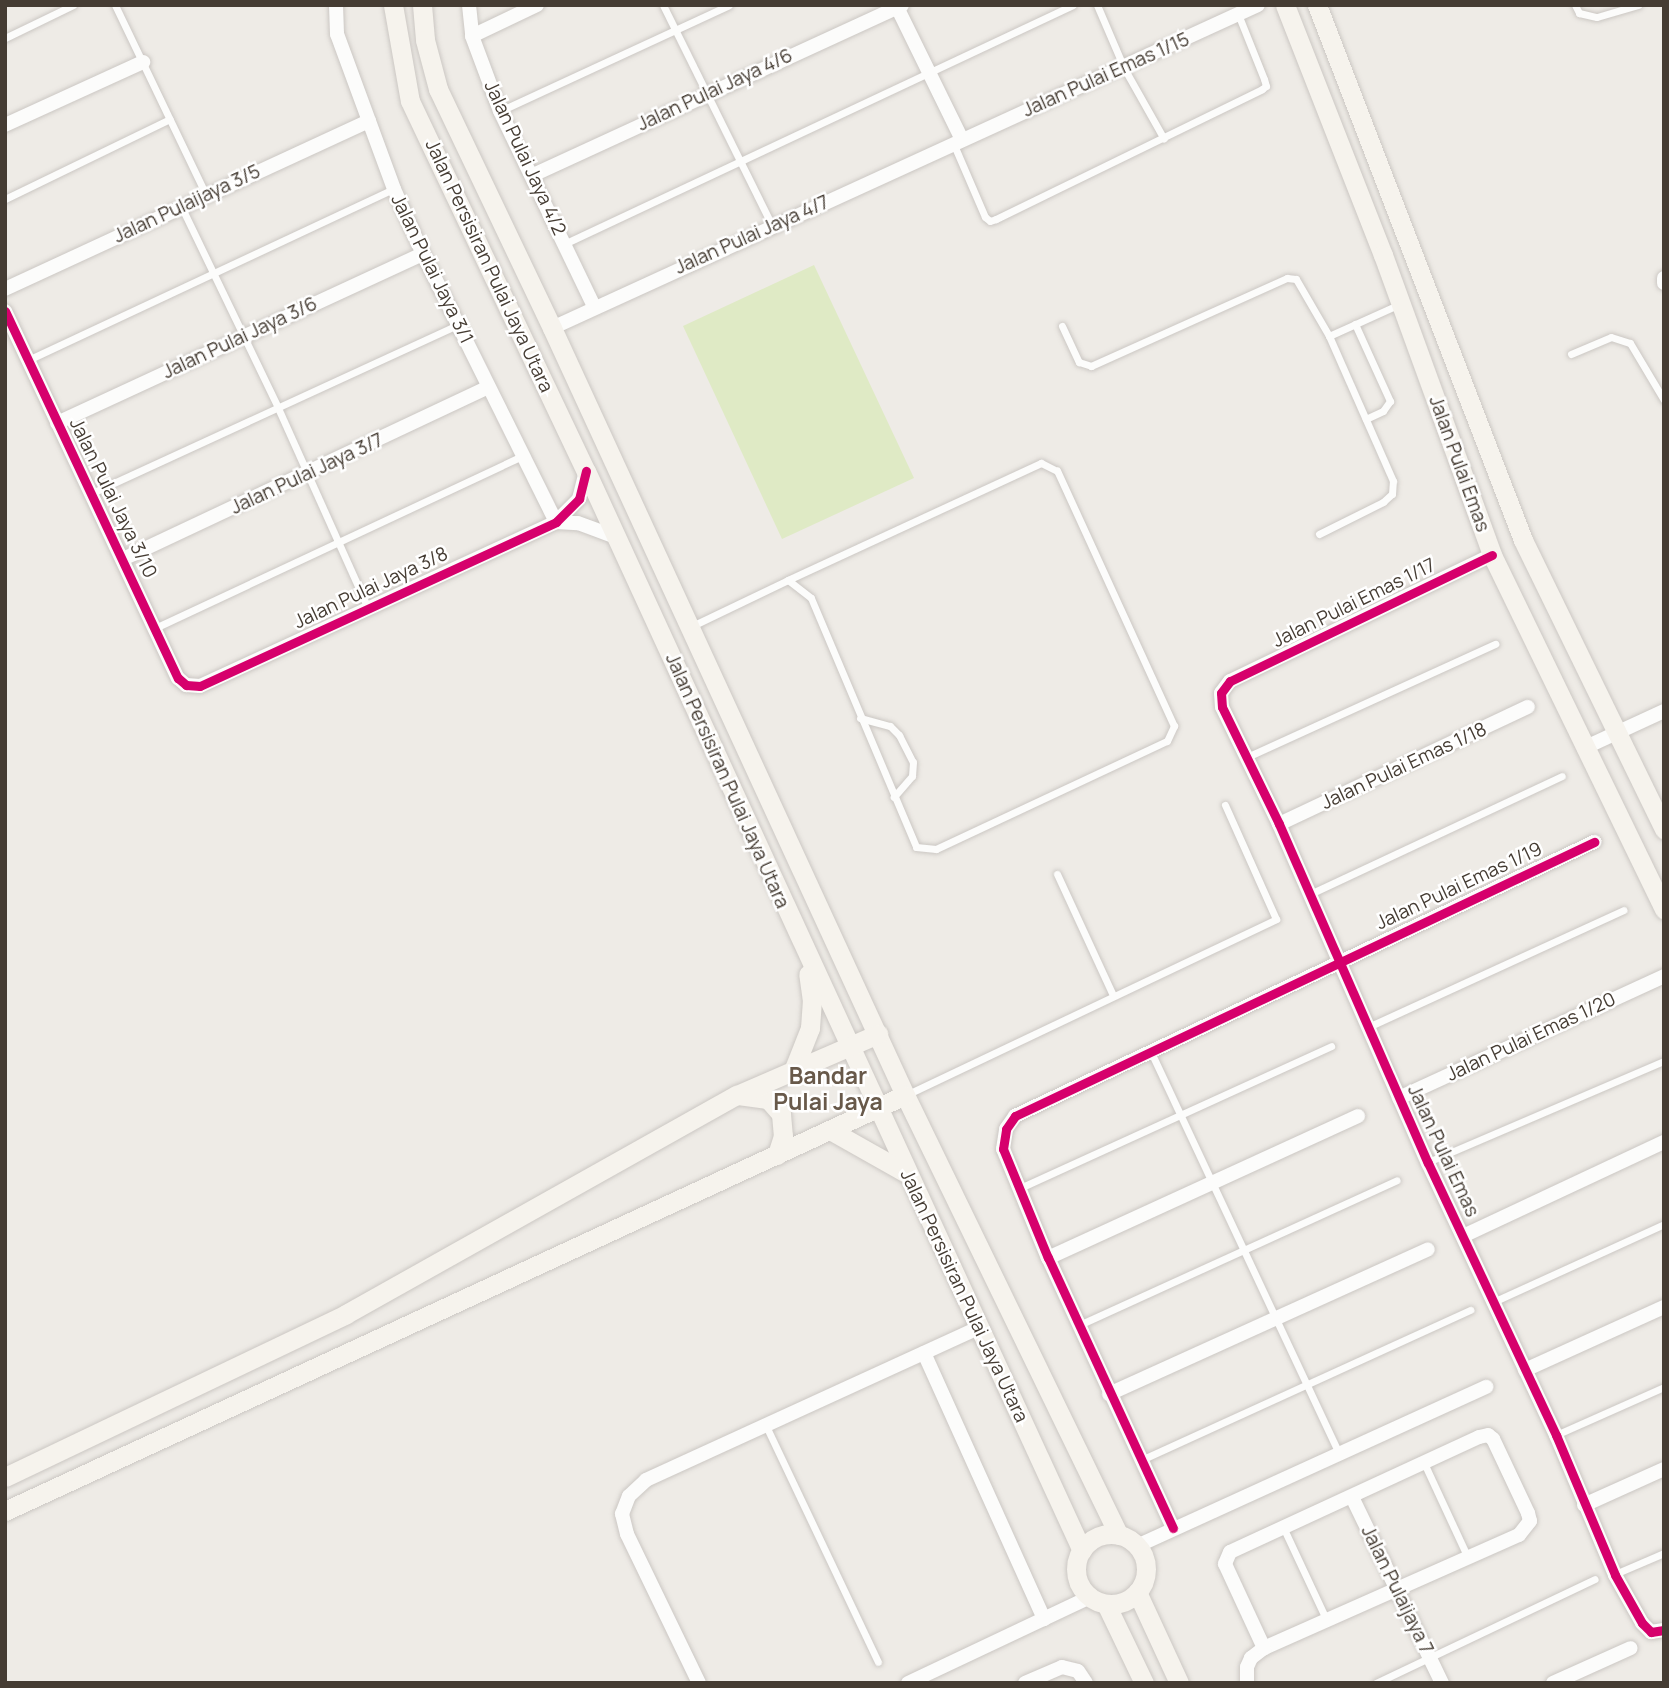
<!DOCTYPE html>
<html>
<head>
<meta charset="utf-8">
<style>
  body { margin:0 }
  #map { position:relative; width:1669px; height:1688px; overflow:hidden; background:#eeebe6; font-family:Manrope,sans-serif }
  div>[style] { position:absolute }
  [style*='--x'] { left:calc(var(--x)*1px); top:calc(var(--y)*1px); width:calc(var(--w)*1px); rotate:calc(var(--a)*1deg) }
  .green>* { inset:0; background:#dfeac5 }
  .roads { filter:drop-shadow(0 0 2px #cbc7c3) drop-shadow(0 0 2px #cbc7c3) }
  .lane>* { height:7px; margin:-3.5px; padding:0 3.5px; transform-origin:3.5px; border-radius:3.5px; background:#fcfcfb }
  .street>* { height:14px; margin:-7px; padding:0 7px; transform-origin:7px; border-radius:7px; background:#fcfcfb }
  .secondary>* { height:19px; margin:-9.5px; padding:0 9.5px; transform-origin:9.5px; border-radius:9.5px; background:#f6f3ed }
  .secondary>.ring { margin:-9.5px; padding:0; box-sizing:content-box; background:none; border:19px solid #f6f3ed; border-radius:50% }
  .cycleway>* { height:9px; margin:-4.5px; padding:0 4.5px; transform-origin:4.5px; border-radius:4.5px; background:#d6006c }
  span { translate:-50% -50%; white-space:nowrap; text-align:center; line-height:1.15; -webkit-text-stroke:5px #fff; paint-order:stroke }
  .street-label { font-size:19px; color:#453c33 }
  .quarter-label { font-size:23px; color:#68594a; font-weight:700 }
  .frame { position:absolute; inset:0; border:7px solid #453c33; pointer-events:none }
</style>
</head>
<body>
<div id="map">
  <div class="green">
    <i style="clip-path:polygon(814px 265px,914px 478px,782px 539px,683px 326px)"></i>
  </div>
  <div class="roads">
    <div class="lane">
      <i style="--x:115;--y:5;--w:211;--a:64.4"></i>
      <i style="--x:663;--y:5;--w:246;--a:63.7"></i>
      <i style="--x:1097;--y:5;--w:69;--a:66.8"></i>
      <i style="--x:1124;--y:68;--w:81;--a:60.6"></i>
      <i style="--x:1575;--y:5;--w:9;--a:63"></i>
      <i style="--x:1579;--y:13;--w:18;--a:13"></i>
      <i style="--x:1597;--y:17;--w:43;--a:-16.3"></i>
      <i style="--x:5;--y:38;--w:76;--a:-25.9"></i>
      <i style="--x:500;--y:111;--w:252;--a:-24.8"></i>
      <i style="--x:954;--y:145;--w:78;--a:66.7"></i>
      <i style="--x:985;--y:217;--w:6;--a:39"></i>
      <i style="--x:990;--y:221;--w:6;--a:-18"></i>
      <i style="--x:996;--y:219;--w:296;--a:-26"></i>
      <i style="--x:1262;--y:89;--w:5;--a:-37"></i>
      <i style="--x:1266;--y:86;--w:7;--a:-106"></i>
      <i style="--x:1264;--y:79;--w:70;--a:-111.8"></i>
      <i style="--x:5;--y:199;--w:183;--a:-25.9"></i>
      <i style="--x:181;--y:206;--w:224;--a:64.3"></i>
      <i style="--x:278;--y:408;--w:219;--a:65.8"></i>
      <i style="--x:564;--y:244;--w:562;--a:-25.15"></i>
      <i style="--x:1355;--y:324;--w:85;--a:65.6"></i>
      <i style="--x:1390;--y:401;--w:12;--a:125"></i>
      <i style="--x:1383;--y:411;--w:19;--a:155"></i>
      <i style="--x:1062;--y:326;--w:40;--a:65"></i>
      <i style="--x:1079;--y:362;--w:13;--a:18"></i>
      <i style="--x:1091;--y:366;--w:215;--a:-24.2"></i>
      <i style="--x:1287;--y:278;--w:9;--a:6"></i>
      <i style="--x:1296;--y:279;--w:66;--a:59.9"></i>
      <i style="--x:1329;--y:336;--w:78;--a:-24.3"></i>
      <i style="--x:1571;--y:354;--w:43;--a:-23"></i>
      <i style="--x:1611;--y:337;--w:20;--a:18"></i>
      <i style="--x:1630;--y:343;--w:66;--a:59.2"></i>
      <i style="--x:28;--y:360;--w:403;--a:-25.1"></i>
      <i style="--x:92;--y:493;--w:403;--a:-24.7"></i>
      <i style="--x:1319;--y:534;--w:72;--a:-26.6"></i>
      <i style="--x:1383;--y:502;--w:12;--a:-42"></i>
      <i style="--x:1392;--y:494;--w:13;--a:-86"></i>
      <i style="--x:1393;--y:481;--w:158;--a:-113.8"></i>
      <i style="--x:690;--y:627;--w:109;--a:-25.6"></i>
      <i style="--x:788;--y:580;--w:29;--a:38"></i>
      <i style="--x:811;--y:598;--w:270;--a:67.1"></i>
      <i style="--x:916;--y:847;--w:20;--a:6"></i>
      <i style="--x:936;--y:849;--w:255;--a:-25.1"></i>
      <i style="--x:1167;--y:741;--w:17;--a:-65"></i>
      <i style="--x:1174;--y:726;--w:281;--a:-114.6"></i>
      <i style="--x:1057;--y:471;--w:18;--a:-153"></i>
      <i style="--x:1041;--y:463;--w:279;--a:155.2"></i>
      <i style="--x:155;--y:628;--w:406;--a:-25.1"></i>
      <i style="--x:860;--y:718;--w:31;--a:15"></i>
      <i style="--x:890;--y:726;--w:13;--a:45"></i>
      <i style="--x:899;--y:735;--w:30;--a:63"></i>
      <i style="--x:913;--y:762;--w:14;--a:94"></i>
      <i style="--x:912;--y:776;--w:28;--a:131"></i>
      <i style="--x:1247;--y:757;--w:273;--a:-24.5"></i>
      <i style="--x:1057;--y:874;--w:133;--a:65.2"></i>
      <i style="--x:1310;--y:894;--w:278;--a:-25.1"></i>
      <i style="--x:1368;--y:1027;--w:281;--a:-24.6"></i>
      <i style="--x:1150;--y:1050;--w:444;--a:64.9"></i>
      <i style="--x:906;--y:1095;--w:410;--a:-25.4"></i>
      <i style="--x:1276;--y:919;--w:125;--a:-114.1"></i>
      <i style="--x:1428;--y:1162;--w:257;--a:-23.2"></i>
      <i style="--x:1020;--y:1188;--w:342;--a:-24.5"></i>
      <i style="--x:1493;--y:1302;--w:188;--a:-24.5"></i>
      <i style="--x:1079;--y:1325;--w:349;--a:-24.5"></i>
      <i style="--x:766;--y:1426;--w:261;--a:64.6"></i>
      <i style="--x:1556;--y:1435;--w:118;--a:-24"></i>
      <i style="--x:1141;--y:1460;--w:362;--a:-24.5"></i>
      <i style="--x:1424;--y:1463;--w:105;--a:65.1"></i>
      <i style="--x:1283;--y:1527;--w:104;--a:64.9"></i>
      <i style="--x:1615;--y:1574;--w:53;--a:-23.2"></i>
      <i style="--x:1376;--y:1683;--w:242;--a:-25.4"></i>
    </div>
    <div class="street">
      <i style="--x:336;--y:5;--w:29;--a:88"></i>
      <i style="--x:337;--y:34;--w:165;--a:69.8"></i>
      <i style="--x:394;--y:189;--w:71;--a:66"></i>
      <i style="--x:423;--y:254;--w:299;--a:63.6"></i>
      <i style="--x:469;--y:5;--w:31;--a:84"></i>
      <i style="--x:472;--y:36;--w:80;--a:69.5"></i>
      <i style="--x:500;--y:111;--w:216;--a:64.3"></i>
      <i style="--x:896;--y:5;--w:150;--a:63.9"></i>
      <i style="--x:472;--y:36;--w:72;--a:-25.5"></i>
      <i style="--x:5;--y:125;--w:152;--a:-24.5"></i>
      <i style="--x:533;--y:175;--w:406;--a:-24.7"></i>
      <i style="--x:1664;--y:278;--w:5;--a:90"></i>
      <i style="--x:5;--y:289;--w:401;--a:-24.8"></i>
      <i style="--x:5;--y:311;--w:406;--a:64.8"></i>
      <i style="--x:178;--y:678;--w:11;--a:41"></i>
      <i style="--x:186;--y:685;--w:14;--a:4"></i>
      <i style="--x:200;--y:686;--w:392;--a:-24.7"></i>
      <i style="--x:556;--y:522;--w:33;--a:-45"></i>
      <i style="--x:579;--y:499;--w:29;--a:-76"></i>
      <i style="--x:552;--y:328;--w:776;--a:-24.58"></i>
      <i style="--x:57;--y:423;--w:403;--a:-24.8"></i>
      <i style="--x:556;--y:522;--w:22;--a:3"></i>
      <i style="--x:578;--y:523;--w:40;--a:20.2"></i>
      <i style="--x:1492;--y:555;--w:291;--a:154.3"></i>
      <i style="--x:1230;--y:681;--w:15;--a:127"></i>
      <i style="--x:1221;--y:693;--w:14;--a:86"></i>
      <i style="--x:1222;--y:707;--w:130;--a:64"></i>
      <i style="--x:1279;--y:824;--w:370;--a:66.3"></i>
      <i style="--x:1428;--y:1163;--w:301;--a:64.8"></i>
      <i style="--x:1556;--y:1435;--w:152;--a:67.1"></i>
      <i style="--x:1615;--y:1575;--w:55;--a:60.6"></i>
      <i style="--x:1642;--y:1623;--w:13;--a:45"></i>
      <i style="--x:1651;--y:1632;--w:13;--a:-9"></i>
      <i style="--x:123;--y:559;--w:404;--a:-25.2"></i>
      <i style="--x:1584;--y:748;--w:88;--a:-24.8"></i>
      <i style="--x:1279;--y:824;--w:275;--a:-25.2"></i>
      <i style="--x:1399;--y:1098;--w:292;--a:-24.7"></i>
      <i style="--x:1463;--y:1236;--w:222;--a:-25.1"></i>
      <i style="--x:1048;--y:1258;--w:341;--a:-24.6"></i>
      <i style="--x:924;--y:1353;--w:292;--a:65.7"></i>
      <i style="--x:1525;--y:1370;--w:153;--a:-24.4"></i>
      <i style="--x:1109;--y:1394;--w:350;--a:-24.4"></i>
      <i style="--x:1352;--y:1497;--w:207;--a:64.2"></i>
      <i style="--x:1584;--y:1505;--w:88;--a:-24.2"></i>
      <i style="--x:1173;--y:1528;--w:298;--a:-114.8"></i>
      <i style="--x:1048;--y:1258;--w:118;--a:-112.4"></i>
      <i style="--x:1003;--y:1149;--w:20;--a:-81"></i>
      <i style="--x:1006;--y:1129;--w:16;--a:-55"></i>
      <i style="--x:1015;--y:1116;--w:641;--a:-25.32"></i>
      <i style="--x:1137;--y:1546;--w:384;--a:-24.5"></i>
      <i style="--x:699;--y:1683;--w:165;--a:-115.8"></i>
      <i style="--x:627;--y:1534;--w:21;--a:-104"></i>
      <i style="--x:622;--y:1514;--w:19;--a:-69"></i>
      <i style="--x:629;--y:1496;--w:23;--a:-43"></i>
      <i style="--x:646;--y:1480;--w:367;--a:-24.6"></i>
      <i style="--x:908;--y:1683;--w:201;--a:-25.3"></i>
      <i style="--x:1025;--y:1683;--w:40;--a:-23.4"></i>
      <i style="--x:1062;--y:1667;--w:16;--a:14"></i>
      <i style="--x:1078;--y:1671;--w:14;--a:56"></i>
      <i style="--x:1247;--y:1683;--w:16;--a:-90"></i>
      <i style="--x:1247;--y:1667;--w:10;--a:-66"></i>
      <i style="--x:1251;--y:1658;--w:16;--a:-38"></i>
      <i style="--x:1264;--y:1648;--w:279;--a:-23.9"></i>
      <i style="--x:1519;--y:1535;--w:18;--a:-52"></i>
      <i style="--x:1530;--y:1521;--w:8;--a:-104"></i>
      <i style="--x:1528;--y:1513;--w:82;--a:-115.3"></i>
      <i style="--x:1493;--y:1439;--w:6;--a:-141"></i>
      <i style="--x:1488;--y:1435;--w:9;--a:167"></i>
      <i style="--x:1479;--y:1437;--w:274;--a:155.2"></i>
      <i style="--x:1230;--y:1552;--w:13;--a:113"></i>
      <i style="--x:1225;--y:1564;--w:93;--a:65.1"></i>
      <i style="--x:1553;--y:1683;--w:85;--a:-24.2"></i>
    </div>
    <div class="secondary">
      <i style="--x:393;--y:5;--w:97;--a:80"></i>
      <i style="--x:410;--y:101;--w:410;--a:64.6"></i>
      <i style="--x:586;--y:471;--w:1188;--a:65.33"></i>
      <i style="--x:422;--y:5;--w:35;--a:85"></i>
      <i style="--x:425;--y:40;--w:51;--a:75.1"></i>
      <i style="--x:438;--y:89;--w:265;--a:64.5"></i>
      <i style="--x:552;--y:328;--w:844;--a:65.29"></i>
      <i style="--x:905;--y:1095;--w:489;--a:64.1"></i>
      <i style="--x:1285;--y:5;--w:269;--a:68.6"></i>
      <i style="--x:1383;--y:255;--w:319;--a:70"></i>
      <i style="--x:1492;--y:555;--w:394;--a:64.1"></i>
      <i style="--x:1317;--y:5;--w:573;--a:68.94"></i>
      <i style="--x:1523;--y:540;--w:322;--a:64"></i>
      <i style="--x:793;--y:1071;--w:46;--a:-68.4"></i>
      <i style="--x:810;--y:1028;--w:27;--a:-86"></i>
      <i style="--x:812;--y:1001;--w:27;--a:-98"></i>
      <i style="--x:738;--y:1095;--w:30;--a:8"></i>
      <i style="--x:768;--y:1099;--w:20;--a:49"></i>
      <i style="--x:781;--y:1114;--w:22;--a:85"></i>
      <i style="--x:783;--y:1136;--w:20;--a:108"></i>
      <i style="--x:830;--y:1130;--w:87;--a:29.5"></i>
      <i style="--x:5;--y:1477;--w:378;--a:-25.5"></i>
      <i style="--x:346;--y:1314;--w:448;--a:-29.3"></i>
      <i style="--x:737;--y:1095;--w:154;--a:-23.4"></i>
      <i style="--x:5;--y:1511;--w:991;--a:-24.81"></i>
      <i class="ring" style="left:1076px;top:1534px;width:51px;height:51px"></i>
      <i style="--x:1137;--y:1592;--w:100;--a:65.2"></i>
      <i style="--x:1106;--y:1604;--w:88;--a:64.3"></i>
    </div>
  </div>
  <div class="cycleway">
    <i style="--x:5;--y:311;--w:406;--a:64.8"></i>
    <i style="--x:178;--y:678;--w:11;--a:41"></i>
    <i style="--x:186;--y:685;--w:14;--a:4"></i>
    <i style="--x:200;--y:686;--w:392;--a:-24.7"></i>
    <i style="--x:556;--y:522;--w:33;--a:-45"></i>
    <i style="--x:579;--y:499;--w:29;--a:-76"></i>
    <i style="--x:1492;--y:555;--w:291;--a:154.3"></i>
    <i style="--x:1230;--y:681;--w:15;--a:127"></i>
    <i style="--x:1221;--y:693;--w:14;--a:86"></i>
    <i style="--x:1222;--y:707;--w:130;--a:64"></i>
    <i style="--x:1279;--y:824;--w:370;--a:66.3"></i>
    <i style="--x:1428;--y:1163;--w:301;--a:64.8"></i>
    <i style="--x:1556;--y:1435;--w:152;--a:67.1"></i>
    <i style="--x:1615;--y:1575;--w:55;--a:60.6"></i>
    <i style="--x:1642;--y:1623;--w:13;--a:45"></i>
    <i style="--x:1651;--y:1632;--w:13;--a:-9"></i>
    <i style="--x:1173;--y:1528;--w:298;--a:-114.8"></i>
    <i style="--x:1048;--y:1258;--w:118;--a:-112.4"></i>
    <i style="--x:1003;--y:1149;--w:20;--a:-81"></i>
    <i style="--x:1006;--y:1129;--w:16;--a:-55"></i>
    <i style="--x:1015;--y:1116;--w:641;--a:-25.32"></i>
  </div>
  <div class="street-label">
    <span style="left:1106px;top:75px;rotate:-24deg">Jalan Pulai Emas 1/15</span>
    <span style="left:715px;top:90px;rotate:-25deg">Jalan Pulai Jaya 4/6</span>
    <span style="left:525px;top:158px;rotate:65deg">Jalan Pulai Jaya 4/2</span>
    <span style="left:187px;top:204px;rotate:-25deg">Jalan Pulaijaya 3/5</span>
    <span style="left:752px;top:235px;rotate:-24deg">Jalan Pulai Jaya 4/7</span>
    <span style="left:489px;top:266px;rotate:65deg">Jalan Persisiran Pulai Jaya Utara</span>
    <span style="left:432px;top:269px;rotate:64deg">Jalan Pulai Jaya 3/1</span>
    <span style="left:240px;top:338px;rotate:-25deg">Jalan Pulai Jaya 3/6</span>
    <span style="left:1459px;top:464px;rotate:70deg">Jalan Pulai Emas</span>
    <span style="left:307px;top:474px;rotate:-25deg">Jalan Pulai Jaya 3/7</span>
    <span style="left:113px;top:498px;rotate:64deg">Jalan Pulai Jaya 3/10</span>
    <span style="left:371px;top:588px;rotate:-25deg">Jalan Pulai Jaya 3/8</span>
    <span style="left:1354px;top:603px;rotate:-26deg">Jalan Pulai Emas 1/17</span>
    <span style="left:1404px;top:766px;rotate:-25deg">Jalan Pulai Emas 1/18</span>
    <span style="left:727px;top:781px;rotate:66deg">Jalan Persisiran Pulai Jaya Utara</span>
    <span style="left:1459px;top:886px;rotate:-25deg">Jalan Pulai Emas 1/19</span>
    <span style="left:1531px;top:1037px;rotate:-25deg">Jalan Pulai Emas 1/20</span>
    <span style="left:1443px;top:1151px;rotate:65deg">Jalan Pulai Emas</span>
    <span style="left:964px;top:1296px;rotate:65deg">Jalan Persisiran Pulai Jaya Utara</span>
    <span style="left:1397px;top:1590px;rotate:64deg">Jalan Pulaijaya 7</span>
  </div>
  <div class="quarter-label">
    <span style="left:828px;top:1088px">Bandar<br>Pulai Jaya</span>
  </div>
  <div class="frame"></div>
</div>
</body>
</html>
